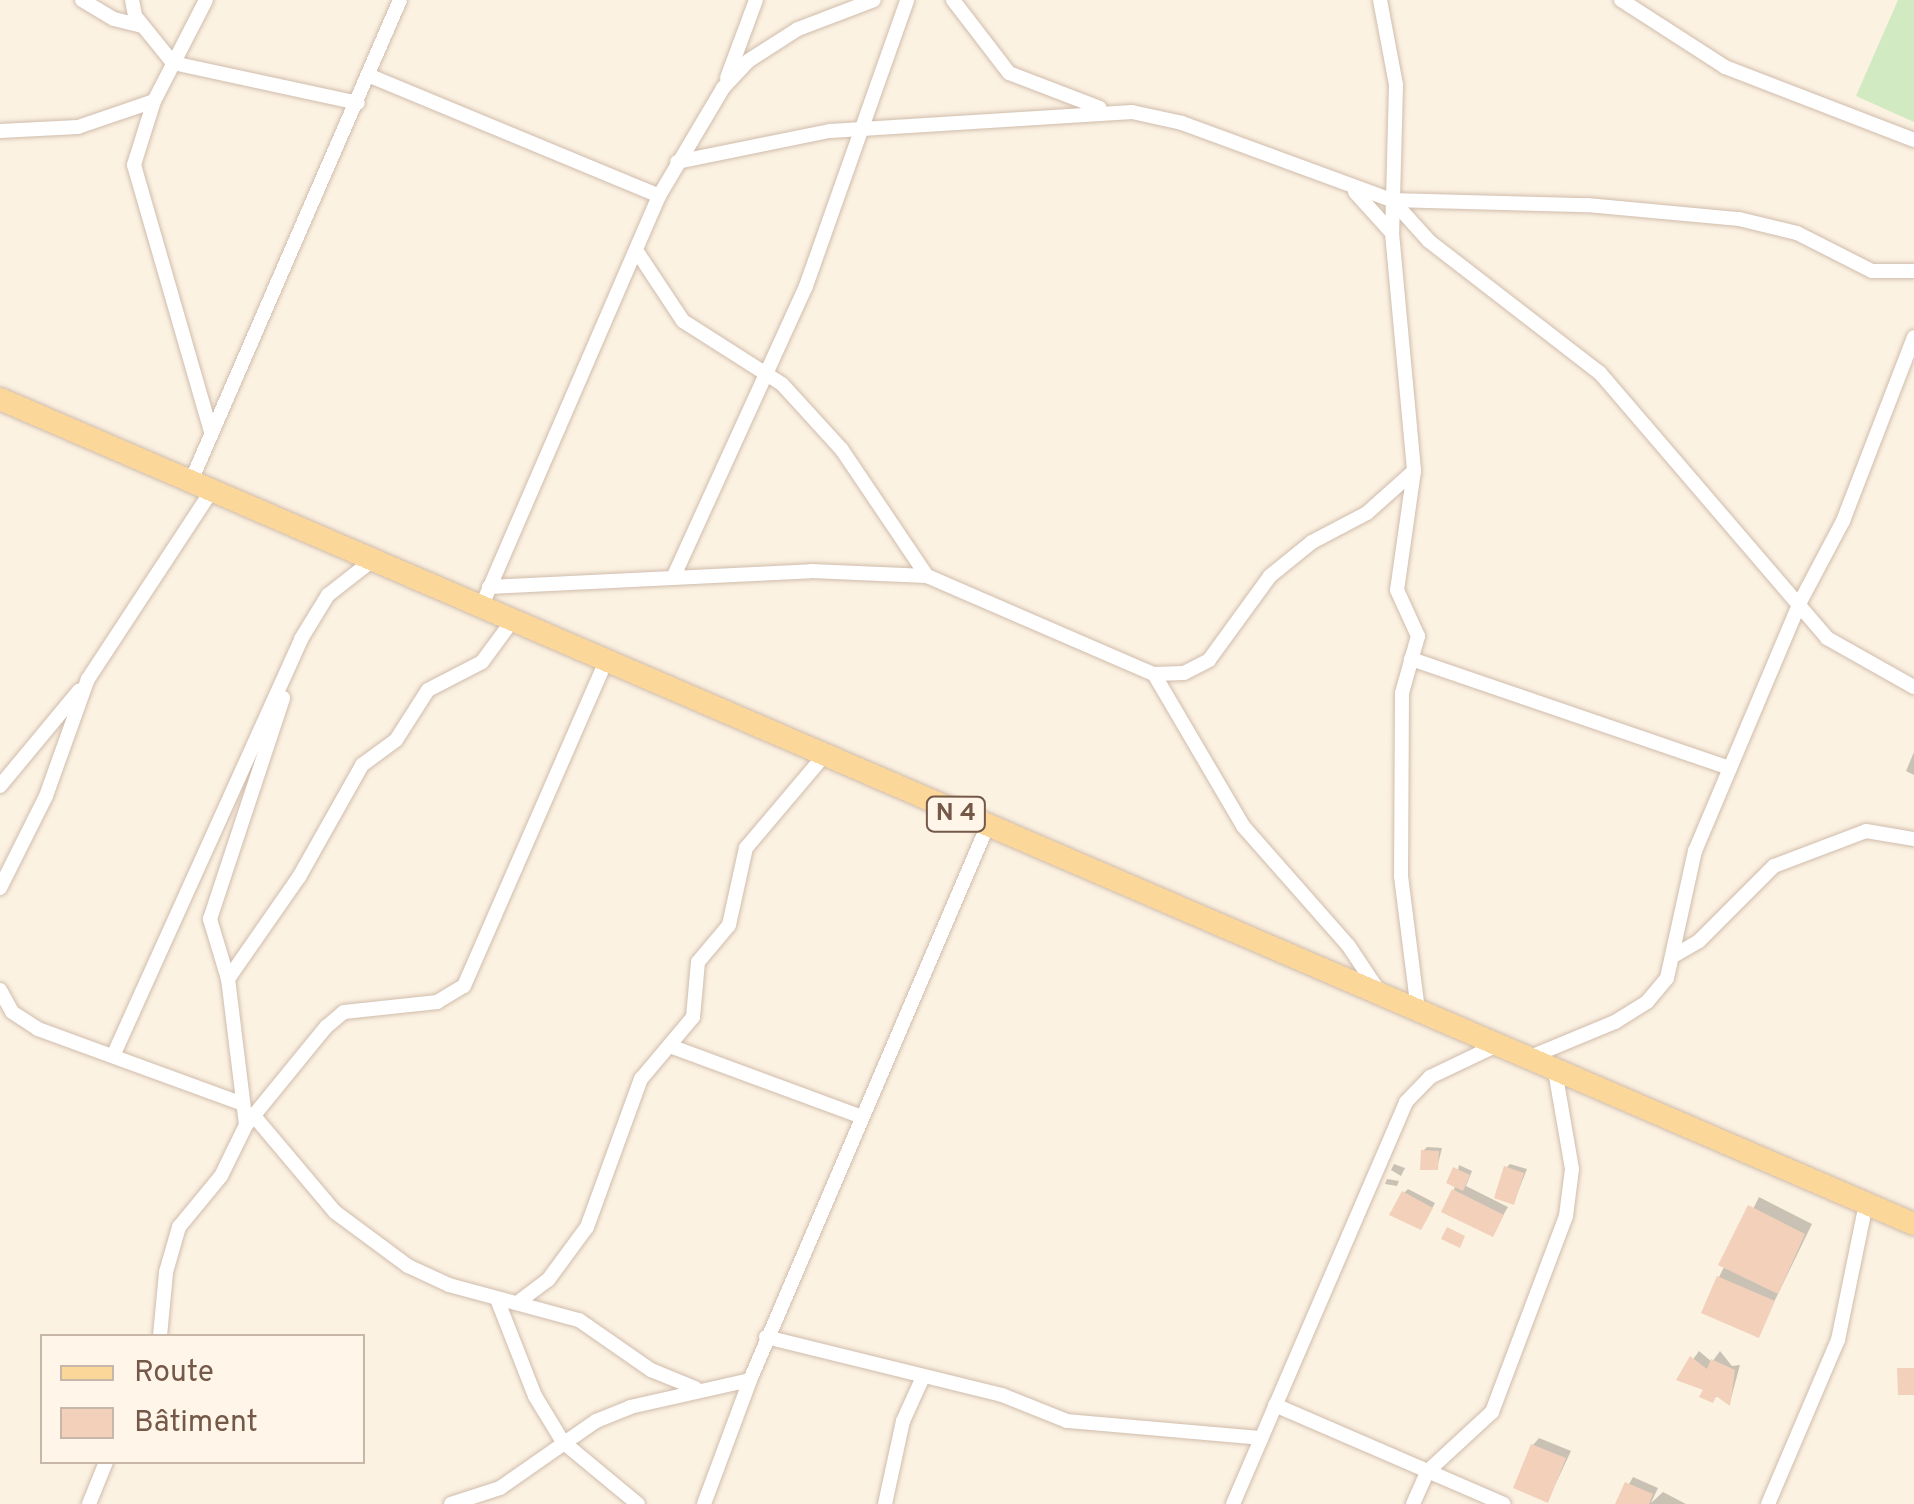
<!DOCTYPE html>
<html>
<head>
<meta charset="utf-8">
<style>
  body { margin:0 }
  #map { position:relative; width:1914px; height:1504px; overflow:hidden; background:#fcf2e2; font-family:Overpass,sans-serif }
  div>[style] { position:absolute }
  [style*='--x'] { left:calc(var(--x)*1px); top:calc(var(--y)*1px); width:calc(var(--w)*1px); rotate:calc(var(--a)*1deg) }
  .green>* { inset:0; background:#d1eac1 }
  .shadow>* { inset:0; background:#0003 }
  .building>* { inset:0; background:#f2d0ba }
  .roads { filter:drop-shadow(0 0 2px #d0bcac) drop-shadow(0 0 2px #d0bcac) }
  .minor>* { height:14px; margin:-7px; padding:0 7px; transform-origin:7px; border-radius:7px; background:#fff }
  .primary>* { height:22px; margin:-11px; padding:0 11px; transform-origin:11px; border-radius:11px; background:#fcd79a }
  span { translate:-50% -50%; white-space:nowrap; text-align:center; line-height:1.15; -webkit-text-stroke:9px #fff6e9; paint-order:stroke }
  .shield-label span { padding:2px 8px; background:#fff6e9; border:2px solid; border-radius:8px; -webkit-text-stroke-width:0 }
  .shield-label { font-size:25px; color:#745848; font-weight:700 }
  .legend { position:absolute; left:40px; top:1334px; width:325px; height:130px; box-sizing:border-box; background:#fff6e9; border:2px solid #c7b7a9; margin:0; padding:12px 18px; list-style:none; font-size:30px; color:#745848 }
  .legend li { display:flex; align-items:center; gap:20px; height:50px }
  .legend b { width:50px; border:2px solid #c7b7a9 }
</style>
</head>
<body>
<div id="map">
  <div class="green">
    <i style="clip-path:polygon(1898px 0,1914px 0,1914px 122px,1856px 96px)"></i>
  </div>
  <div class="shadow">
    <i style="clip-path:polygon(1914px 752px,1914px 775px,1906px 771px)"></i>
    <i style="clip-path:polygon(1427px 1147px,1442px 1148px,1437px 1168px,1423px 1151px)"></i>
    <i style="clip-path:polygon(1394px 1164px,1405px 1168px,1401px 1176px,1391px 1170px)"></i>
    <i style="clip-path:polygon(1510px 1164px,1527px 1169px,1514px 1202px,1506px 1168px)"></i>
    <i style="clip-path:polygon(1459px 1165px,1472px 1171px,1466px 1186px,1508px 1207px,1492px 1234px,1454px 1190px)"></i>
    <i style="clip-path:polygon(1387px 1179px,1399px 1181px,1397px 1186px,1385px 1184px)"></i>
    <i style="clip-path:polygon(1408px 1189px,1435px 1203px,1424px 1223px,1404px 1193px)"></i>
    <i style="clip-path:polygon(1759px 1197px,1812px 1224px,1758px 1335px,1719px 1277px)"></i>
    <i style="clip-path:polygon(1699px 1351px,1712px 1362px,1720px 1351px,1732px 1366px,1740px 1365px,1730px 1402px,1718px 1395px,1713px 1400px,1707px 1389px,1679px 1379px)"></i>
    <i style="clip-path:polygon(1539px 1438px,1571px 1451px,1548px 1500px,1533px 1445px)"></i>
    <i style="clip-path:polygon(1633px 1477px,1658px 1488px,1651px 1503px,1663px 1492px,1686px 1504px,1618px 1504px)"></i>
  </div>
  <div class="building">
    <i style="clip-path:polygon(1421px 1150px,1439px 1151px,1438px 1170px,1420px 1170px)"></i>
    <i style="clip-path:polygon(1504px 1166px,1524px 1173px,1514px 1205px,1494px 1198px)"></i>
    <i style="clip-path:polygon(1453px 1167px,1470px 1175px,1463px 1191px,1446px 1183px)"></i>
    <i style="clip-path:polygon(1452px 1189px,1504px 1215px,1493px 1237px,1441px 1212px)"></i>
    <i style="clip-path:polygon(1402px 1191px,1433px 1208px,1421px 1230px,1389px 1215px)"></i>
    <i style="clip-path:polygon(1748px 1205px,1805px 1234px,1778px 1294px,1718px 1265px)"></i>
    <i style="clip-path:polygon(1447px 1227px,1465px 1236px,1460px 1248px,1441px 1239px)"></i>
    <i style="clip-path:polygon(1717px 1276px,1775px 1301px,1759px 1338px,1701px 1313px)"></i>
    <i style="clip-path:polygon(1690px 1356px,1707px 1369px,1711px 1359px,1735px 1370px,1730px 1406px,1716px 1396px,1713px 1403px,1699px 1397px,1703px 1390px,1676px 1380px)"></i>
    <i style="clip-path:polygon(1897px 1368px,1914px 1368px,1914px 1395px,1898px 1395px)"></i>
    <i style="clip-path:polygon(1531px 1444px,1566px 1458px,1548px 1503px,1513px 1488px)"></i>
    <i style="clip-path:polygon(1625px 1482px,1653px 1494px,1649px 1504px,1615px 1504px)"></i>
  </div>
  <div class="roads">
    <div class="minor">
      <i style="--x:82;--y:0;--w:37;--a:31"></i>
      <i style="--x:114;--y:19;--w:29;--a:14"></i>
      <i style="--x:132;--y:0;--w:16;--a:79"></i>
      <i style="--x:135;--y:16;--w:60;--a:51"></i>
      <i style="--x:173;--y:63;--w:189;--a:12.2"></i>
      <i style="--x:206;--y:0;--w:114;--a:117.2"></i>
      <i style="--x:154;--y:101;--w:67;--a:107.4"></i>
      <i style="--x:134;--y:165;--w:277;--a:73.9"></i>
      <i style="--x:953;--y:0;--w:92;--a:52.5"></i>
      <i style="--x:1009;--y:73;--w:97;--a:21"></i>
      <i style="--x:1380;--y:0;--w:86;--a:79.3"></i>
      <i style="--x:1396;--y:85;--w:148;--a:91.5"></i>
      <i style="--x:1392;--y:233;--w:239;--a:84.7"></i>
      <i style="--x:1414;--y:471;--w:120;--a:98.1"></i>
      <i style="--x:1397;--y:590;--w:51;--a:65.5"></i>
      <i style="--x:1418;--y:636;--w:59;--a:105.7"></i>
      <i style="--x:1402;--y:693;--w:183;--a:90.3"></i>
      <i style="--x:1401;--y:876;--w:136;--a:82.8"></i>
      <i style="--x:1621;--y:0;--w:124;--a:32.8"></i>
      <i style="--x:1725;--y:67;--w:203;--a:21.1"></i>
      <i style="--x:370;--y:76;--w:313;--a:22.5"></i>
      <i style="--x:727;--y:78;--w:83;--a:-69.6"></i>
      <i style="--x:0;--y:131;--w:78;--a:-2.9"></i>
      <i style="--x:78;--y:127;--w:80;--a:-18.9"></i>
      <i style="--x:677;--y:162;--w:156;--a:-11.5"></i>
      <i style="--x:830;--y:131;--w:303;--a:-3.6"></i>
      <i style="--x:1132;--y:112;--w:51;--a:12.4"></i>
      <i style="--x:1182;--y:123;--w:223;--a:20.2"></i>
      <i style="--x:1391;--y:200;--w:196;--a:1.5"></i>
      <i style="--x:1587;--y:205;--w:153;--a:5.3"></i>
      <i style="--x:1739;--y:219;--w:60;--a:13.6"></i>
      <i style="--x:1797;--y:233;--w:84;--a:26.9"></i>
      <i style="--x:1872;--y:271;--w:42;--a:0"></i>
      <i style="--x:1355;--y:192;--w:55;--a:47.9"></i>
      <i style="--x:1392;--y:200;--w:55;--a:47.9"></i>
      <i style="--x:1429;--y:241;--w:216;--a:37.7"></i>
      <i style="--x:1600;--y:373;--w:349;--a:49.4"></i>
      <i style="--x:1827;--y:638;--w:100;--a:29.4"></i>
      <i style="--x:636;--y:250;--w:85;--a:56.5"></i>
      <i style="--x:683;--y:321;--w:117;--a:32.5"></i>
      <i style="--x:782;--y:384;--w:89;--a:47.7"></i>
      <i style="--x:842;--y:450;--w:152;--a:56"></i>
      <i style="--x:927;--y:576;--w:247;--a:23.4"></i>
      <i style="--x:1154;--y:674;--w:30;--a:-2"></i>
      <i style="--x:1184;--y:673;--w:28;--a:-27"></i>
      <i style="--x:1209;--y:660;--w:104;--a:-54"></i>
      <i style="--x:1270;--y:576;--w:54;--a:-39"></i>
      <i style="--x:1312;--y:542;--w:62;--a:-27.8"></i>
      <i style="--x:1367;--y:513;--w:63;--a:-41.8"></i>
      <i style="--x:191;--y:481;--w:524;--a:-66.51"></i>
      <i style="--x:673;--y:578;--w:321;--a:-65.5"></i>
      <i style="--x:806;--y:286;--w:303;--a:-70.5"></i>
      <i style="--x:489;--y:587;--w:322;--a:-2.8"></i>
      <i style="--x:811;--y:571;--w:116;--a:2.5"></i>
      <i style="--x:482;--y:605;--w:446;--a:-66.6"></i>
      <i style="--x:659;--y:196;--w:126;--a:-59.3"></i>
      <i style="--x:723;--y:88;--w:37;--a:-47"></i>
      <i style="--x:748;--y:61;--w:59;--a:-32.6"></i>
      <i style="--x:798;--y:29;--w:81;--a:-20.9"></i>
      <i style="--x:1411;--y:659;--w:337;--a:18.9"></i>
      <i style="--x:1154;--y:674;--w:176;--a:59.6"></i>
      <i style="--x:1243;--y:826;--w:159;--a:48.6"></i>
      <i style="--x:1348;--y:945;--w:54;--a:56.3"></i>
      <i style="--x:0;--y:786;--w:124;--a:-50.3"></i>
      <i style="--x:0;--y:888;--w:103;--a:-63.4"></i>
      <i style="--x:46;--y:796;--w:124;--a:-70.3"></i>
      <i style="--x:88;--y:679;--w:227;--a:-56.7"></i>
      <i style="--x:1675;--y:955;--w:28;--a:-30"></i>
      <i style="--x:1699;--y:941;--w:106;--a:-45"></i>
      <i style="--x:1774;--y:866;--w:98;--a:-20.8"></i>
      <i style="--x:1866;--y:831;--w:49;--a:9.5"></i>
      <i style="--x:228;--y:979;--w:124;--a:-55.2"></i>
      <i style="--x:299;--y:877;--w:129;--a:-60.6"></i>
      <i style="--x:362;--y:765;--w:42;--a:-36.3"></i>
      <i style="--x:396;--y:740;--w:59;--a:-57.4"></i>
      <i style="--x:428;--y:690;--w:61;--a:-27.4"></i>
      <i style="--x:482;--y:662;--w:52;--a:-53.6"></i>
      <i style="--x:0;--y:990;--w:25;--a:61"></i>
      <i style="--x:12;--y:1012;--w:31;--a:33"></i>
      <i style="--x:38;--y:1029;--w:215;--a:20.1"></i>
      <i style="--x:670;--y:1046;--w:205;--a:20.3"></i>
      <i style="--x:113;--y:1056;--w:457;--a:-65.7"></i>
      <i style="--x:301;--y:639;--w:52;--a:-58.5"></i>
      <i style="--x:328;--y:595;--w:58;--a:-38"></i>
      <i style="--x:1528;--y:1058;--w:94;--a:-22.5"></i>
      <i style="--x:1615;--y:1022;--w:38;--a:-32"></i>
      <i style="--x:1647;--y:1002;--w:31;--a:-50"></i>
      <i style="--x:1667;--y:978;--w:130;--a:-77.6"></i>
      <i style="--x:1695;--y:851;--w:270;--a:-67.1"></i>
      <i style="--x:1800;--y:602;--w:92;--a:-62"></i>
      <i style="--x:1843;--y:521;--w:197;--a:-68.9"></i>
      <i style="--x:255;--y:1117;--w:124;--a:49.9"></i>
      <i style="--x:335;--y:1212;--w:91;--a:36.5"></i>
      <i style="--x:408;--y:1266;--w:45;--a:24.9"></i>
      <i style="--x:449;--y:1285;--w:135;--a:15.1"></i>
      <i style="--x:579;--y:1320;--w:88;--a:34.8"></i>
      <i style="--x:651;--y:1370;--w:48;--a:22.2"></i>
      <i style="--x:246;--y:1125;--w:147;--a:-97"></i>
      <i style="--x:228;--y:979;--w:63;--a:-106.7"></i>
      <i style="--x:210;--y:919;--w:233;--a:-71.7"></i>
      <i style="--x:497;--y:1299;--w:104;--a:68.6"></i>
      <i style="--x:535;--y:1396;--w:54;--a:58.7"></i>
      <i style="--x:563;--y:1442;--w:97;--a:39.6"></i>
      <i style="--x:521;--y:1300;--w:34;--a:-37"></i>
      <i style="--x:548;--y:1280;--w:66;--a:-53.7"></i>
      <i style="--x:587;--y:1227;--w:158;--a:-70"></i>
      <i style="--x:641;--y:1079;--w:81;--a:-50"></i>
      <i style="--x:693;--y:1017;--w:55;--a:-84.8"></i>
      <i style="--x:698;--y:962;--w:48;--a:-50"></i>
      <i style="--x:729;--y:925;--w:79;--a:-77.6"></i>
      <i style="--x:746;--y:848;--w:118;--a:-49.8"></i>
      <i style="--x:160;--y:1336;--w:64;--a:-84.6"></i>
      <i style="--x:166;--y:1272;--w:47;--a:-73.9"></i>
      <i style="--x:179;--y:1227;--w:66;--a:-50.5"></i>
      <i style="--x:221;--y:1176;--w:57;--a:-63.9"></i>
      <i style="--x:246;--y:1125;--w:127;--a:-50.8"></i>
      <i style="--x:326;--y:1027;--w:23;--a:-40"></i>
      <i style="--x:344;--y:1012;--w:94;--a:-6.1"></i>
      <i style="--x:437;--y:1002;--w:31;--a:-31"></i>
      <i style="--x:464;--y:986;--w:352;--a:-66.4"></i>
      <i style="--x:766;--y:1337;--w:243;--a:13.8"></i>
      <i style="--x:1002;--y:1395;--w:70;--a:21.8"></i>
      <i style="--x:1067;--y:1421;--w:195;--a:5"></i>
      <i style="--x:1275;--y:1405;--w:249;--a:23.4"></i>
      <i style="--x:89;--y:1504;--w:45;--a:-68"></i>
      <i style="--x:451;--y:1504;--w:52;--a:-18.1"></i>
      <i style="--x:500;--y:1488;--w:117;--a:-34.9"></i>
      <i style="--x:596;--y:1421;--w:37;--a:-22"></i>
      <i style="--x:630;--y:1407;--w:123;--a:-12.7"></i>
      <i style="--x:750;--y:1380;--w:602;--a:-66.8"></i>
      <i style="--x:704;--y:1504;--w:132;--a:-69.6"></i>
      <i style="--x:885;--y:1504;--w:85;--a:-77.8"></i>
      <i style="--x:903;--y:1421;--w:48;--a:-65.6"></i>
      <i style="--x:1233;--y:1504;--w:438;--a:-66.7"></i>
      <i style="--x:1406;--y:1102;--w:35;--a:-46"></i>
      <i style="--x:1430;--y:1077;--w:74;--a:-25.5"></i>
      <i style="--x:1413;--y:1504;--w:36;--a:-66"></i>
      <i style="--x:1428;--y:1471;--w:87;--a:-42.7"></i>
      <i style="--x:1492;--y:1412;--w:210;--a:-69.3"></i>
      <i style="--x:1566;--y:1216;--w:47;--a:-82.7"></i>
      <i style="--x:1572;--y:1169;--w:99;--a:-99.8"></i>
      <i style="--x:1768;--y:1504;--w:178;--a:-66.9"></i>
      <i style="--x:1838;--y:1340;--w:139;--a:-78.4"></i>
    </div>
    <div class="primary">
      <i style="--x:0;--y:399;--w:2084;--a:23.32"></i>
    </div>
  </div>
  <div class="shield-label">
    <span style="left:956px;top:814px">N 4</span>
  </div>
  <ul class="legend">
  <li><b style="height:12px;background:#fcd79a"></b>Route</li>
  <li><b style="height:28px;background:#f2d0ba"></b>Bâtiment</li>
  </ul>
</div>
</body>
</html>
